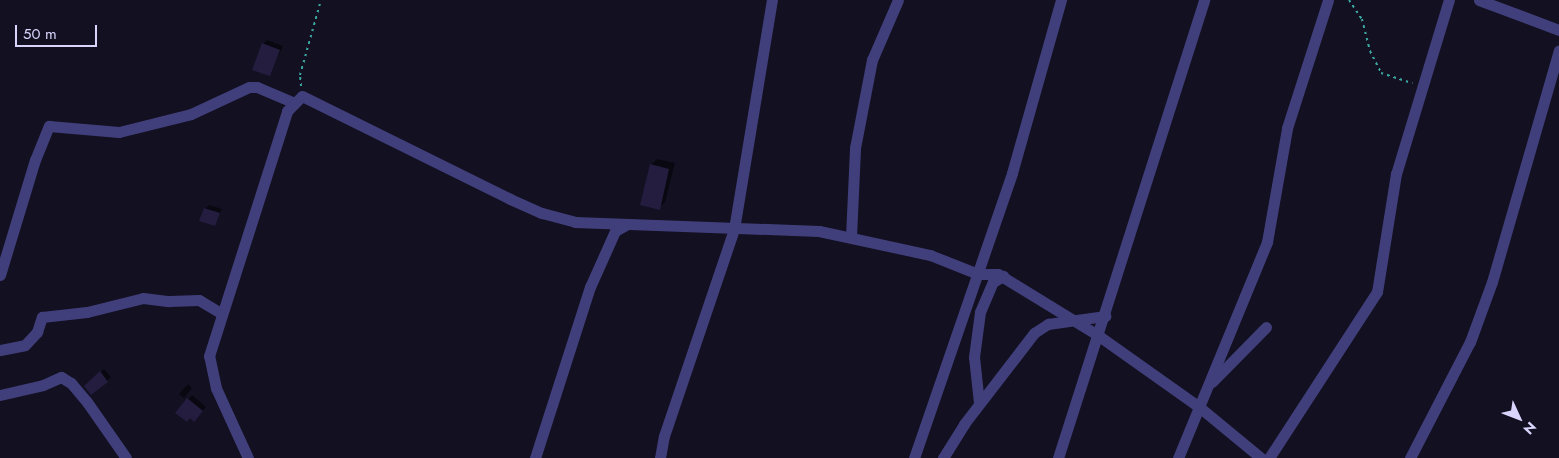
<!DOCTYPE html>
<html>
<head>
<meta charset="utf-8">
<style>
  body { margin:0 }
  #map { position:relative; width:1559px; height:458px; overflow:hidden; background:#121021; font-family:Jost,sans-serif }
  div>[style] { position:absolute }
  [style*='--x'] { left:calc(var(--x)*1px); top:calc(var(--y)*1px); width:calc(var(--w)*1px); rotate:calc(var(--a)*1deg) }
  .shadow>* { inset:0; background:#0007 }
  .building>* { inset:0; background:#241d40 }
  .path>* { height:2px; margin-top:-1px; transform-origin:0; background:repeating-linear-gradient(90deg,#3aa8a1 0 2.5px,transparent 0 6.5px) }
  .minor>* { height:11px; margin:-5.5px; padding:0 5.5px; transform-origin:5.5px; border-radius:5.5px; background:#413f7b }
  span { translate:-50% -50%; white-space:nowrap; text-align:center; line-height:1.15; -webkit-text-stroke:4px #121021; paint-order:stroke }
  .north { position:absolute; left:1494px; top:393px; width:50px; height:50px; -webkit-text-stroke:4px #121021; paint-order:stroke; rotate:133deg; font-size:14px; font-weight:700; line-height:20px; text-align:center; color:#d8d4fb }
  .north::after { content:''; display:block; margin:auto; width:18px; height:22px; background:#d8d4fb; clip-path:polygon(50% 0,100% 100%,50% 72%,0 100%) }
  .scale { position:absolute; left:15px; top:25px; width:82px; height:22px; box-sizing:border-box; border:2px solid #d8d4fb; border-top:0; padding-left:6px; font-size:15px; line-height:18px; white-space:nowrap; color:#d8d4fb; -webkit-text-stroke:4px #121021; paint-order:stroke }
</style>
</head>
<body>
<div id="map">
  <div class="shadow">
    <i style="clip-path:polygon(267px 40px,283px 46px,269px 75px,263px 44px)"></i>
    <i style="clip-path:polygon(657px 159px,675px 163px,665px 202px,659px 208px,651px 165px)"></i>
    <i style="clip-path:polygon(209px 205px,222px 209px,214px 225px,205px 209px)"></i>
    <i style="clip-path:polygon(104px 369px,111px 377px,91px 394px,85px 386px)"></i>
    <i style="clip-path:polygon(188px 384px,192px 388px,184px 398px,179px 394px)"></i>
    <i style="clip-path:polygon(192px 395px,206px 407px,198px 417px,177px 413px)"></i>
  </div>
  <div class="building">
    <i style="clip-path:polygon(262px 43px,280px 50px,270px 76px,252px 70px)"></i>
    <i style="clip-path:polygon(650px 164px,669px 169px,660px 210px,640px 205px)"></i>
    <i style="clip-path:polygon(204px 208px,220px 213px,215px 226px,199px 221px)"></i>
    <i style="clip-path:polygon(100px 371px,108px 382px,91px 395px,84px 386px)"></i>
    <i style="clip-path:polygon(187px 398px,203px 411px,194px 422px,190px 418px,187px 422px,175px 413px)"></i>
  </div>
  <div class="path">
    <i style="--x:1349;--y:0;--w:23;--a:56"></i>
    <i style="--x:1362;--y:19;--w:33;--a:76"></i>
    <i style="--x:1370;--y:51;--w:25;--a:63"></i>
    <i style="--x:1381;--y:73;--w:33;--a:18"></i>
    <i style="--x:301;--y:86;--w:11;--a:-95"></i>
    <i style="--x:300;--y:75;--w:78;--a:-74.4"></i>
  </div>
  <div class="minor">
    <i style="--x:1479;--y:0;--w:85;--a:20.6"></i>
    <i style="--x:851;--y:237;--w:89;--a:-87.4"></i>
    <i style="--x:855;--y:148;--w:90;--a:-79.1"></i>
    <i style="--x:872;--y:60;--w:65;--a:-66.6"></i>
    <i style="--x:0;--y:275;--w:120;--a:-73.1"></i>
    <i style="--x:35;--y:160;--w:37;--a:-68"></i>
    <i style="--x:49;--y:126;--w:70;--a:4.9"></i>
    <i style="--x:119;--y:132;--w:74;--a:-14"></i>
    <i style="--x:191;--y:114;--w:64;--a:-25"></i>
    <i style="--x:249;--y:87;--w:8;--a:0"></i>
    <i style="--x:257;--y:87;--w:39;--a:23"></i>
    <i style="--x:0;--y:350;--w:25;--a:-11"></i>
    <i style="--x:25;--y:345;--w:18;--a:-47"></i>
    <i style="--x:37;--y:332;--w:16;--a:-72"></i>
    <i style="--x:42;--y:317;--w:45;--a:-6.3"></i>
    <i style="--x:87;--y:312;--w:58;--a:-14"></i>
    <i style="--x:143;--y:298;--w:26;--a:7"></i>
    <i style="--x:169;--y:301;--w:30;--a:-2"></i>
    <i style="--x:199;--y:300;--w:27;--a:31"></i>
    <i style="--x:1212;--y:382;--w:77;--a:-45.5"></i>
    <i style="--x:0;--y:395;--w:44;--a:-13.1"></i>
    <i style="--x:43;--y:385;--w:20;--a:-24"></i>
    <i style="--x:61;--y:377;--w:12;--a:31"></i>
    <i style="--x:71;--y:383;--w:25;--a:50"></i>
    <i style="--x:87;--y:402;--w:68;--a:55.1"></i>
    <i style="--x:979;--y:403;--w:46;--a:-96.2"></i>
    <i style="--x:974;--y:357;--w:45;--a:-82.4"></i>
    <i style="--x:980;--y:312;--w:33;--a:-67"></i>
    <i style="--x:993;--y:282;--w:12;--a:-31"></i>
    <i style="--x:248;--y:458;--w:77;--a:-114.6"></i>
    <i style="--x:216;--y:388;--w:33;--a:-102"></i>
    <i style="--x:209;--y:356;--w:257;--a:-72.3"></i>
    <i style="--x:287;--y:111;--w:21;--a:-45"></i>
    <i style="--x:302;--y:96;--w:232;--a:26.3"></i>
    <i style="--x:510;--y:199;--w:35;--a:24"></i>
    <i style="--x:542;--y:213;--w:34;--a:15"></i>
    <i style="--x:575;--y:222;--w:244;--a:2.1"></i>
    <i style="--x:819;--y:231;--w:114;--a:12.2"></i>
    <i style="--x:930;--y:255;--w:52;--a:21.6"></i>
    <i style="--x:978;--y:274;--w:20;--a:0"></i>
    <i style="--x:998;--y:274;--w:119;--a:31.5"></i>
    <i style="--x:1099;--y:336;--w:121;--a:35.3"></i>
    <i style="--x:1198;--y:406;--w:82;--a:39.5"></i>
    <i style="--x:535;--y:458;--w:180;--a:-72.2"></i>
    <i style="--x:590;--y:287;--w:61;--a:-65.9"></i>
    <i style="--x:615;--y:231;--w:13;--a:-29"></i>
    <i style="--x:660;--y:458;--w:22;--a:-80"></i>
    <i style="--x:664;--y:436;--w:219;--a:-71.3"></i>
    <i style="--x:734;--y:229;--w:232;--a:-80.6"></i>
    <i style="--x:914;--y:458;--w:301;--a:-71"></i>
    <i style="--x:1012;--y:173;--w:180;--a:-74.2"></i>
    <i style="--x:943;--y:458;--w:40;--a:-58"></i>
    <i style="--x:964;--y:424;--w:115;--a:-52.4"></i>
    <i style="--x:1034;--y:333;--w:17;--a:-33"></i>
    <i style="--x:1048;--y:324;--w:58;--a:-8"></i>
    <i style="--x:1058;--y:458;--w:481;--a:-72.3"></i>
    <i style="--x:1178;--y:458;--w:234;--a:-67.6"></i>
    <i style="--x:1267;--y:242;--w:116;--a:-80"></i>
    <i style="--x:1287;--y:128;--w:134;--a:-72.2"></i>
    <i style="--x:1269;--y:458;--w:198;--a:-57"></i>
    <i style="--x:1377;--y:292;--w:120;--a:-80.9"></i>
    <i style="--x:1396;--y:174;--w:182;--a:-73.1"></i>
    <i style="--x:1410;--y:458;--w:131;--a:-62.7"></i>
    <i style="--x:1470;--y:342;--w:64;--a:-69.9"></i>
    <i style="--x:1492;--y:282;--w:241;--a:-73.9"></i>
  </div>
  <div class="north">N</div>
  <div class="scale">50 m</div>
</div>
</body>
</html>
